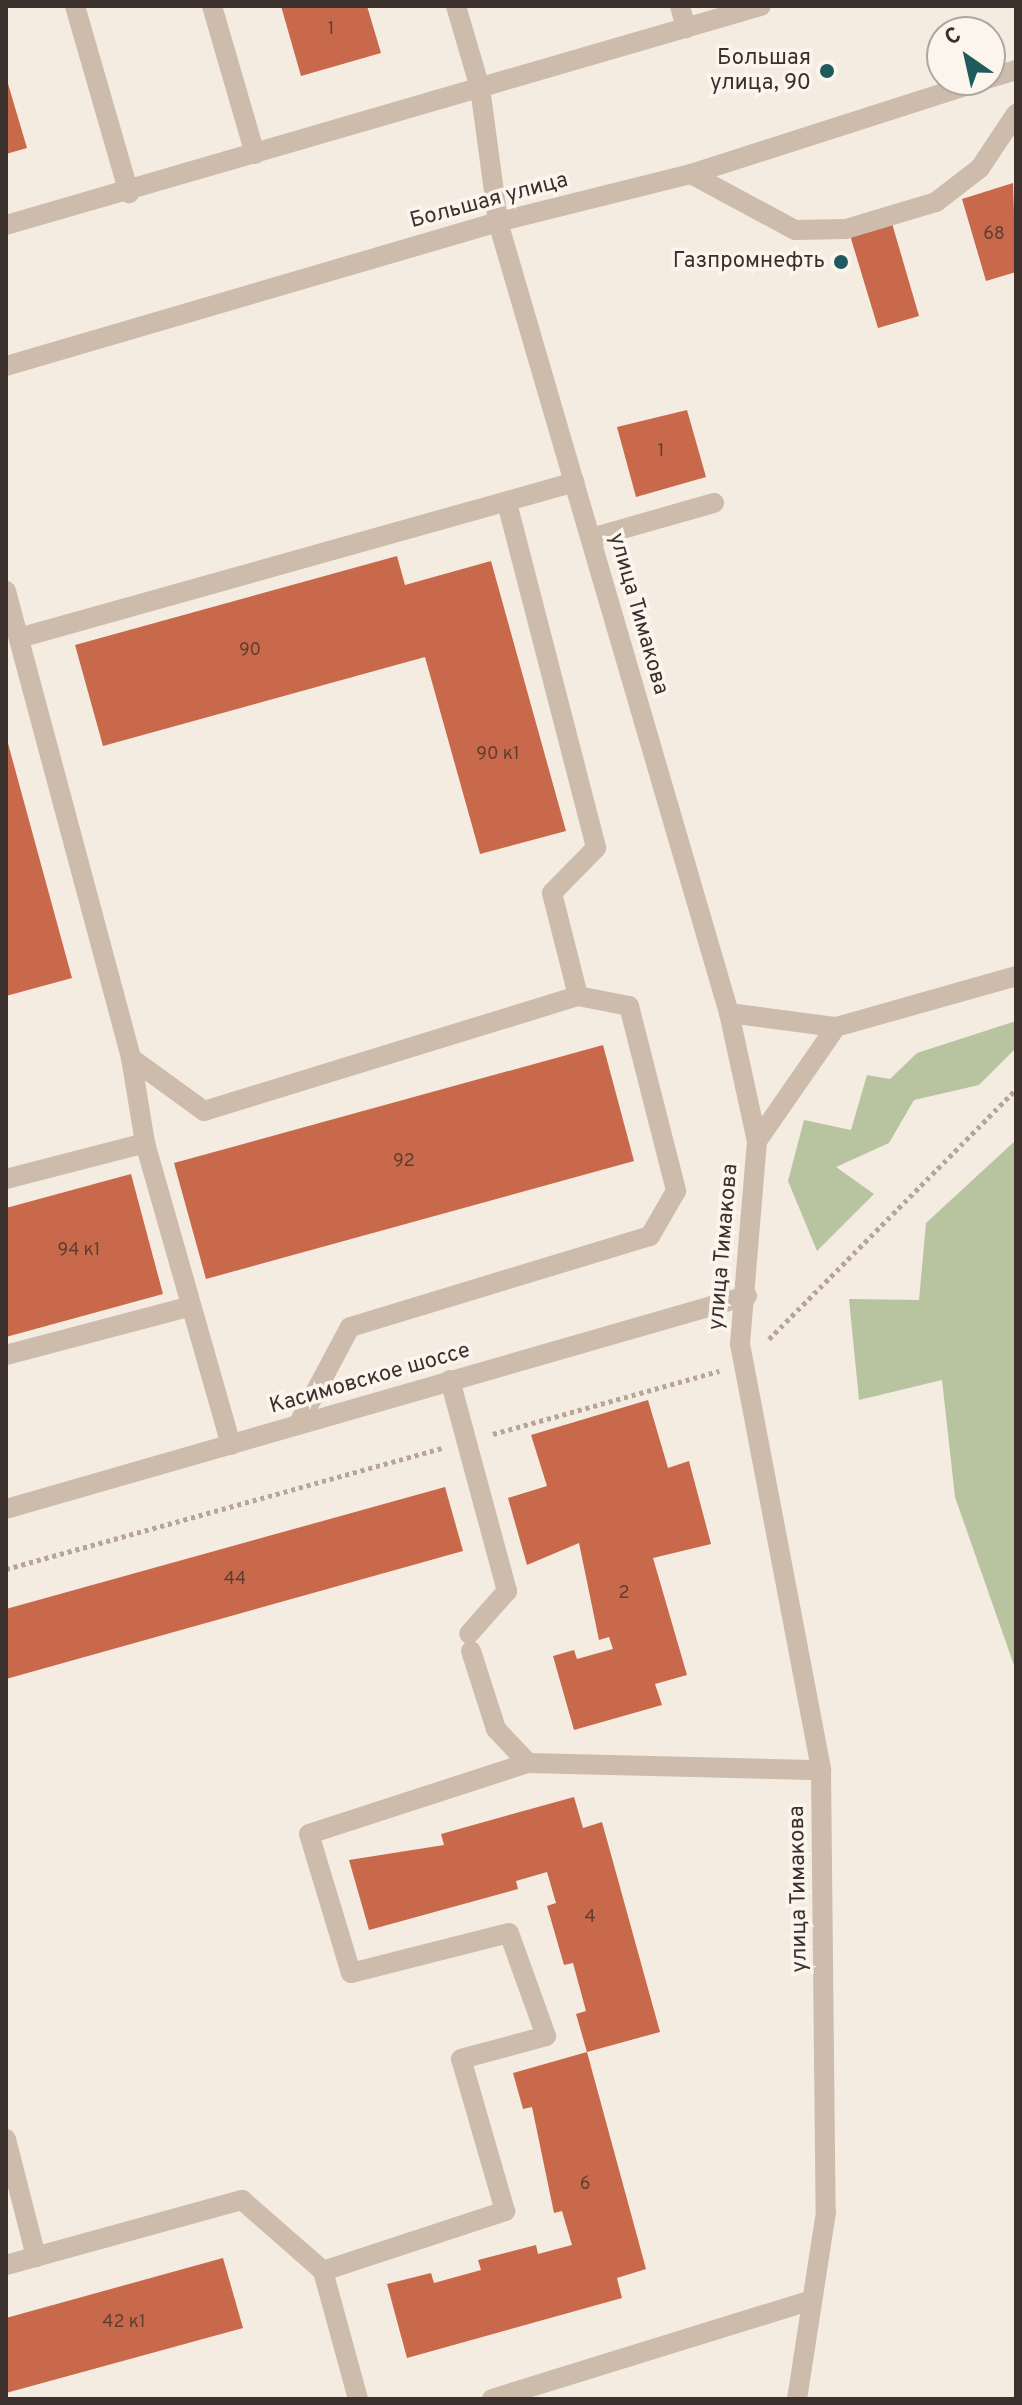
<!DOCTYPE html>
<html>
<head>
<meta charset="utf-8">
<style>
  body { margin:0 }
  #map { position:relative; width:1022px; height:2405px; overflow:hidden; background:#f4ebe1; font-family:Overpass,sans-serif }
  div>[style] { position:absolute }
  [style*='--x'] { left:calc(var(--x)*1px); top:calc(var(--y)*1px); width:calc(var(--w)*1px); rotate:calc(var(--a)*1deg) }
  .green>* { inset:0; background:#b8c4a0 }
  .building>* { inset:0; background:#c8694b }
  .path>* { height:5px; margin-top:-2.5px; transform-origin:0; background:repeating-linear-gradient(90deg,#b9a596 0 4px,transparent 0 8px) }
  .minor>* { height:20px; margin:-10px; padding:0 10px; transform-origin:10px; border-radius:10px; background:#cdbbac }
  .dots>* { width:22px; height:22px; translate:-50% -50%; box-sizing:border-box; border:4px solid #fbf5ee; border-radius:50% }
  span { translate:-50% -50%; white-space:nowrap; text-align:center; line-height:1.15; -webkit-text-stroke:7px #fbf5ee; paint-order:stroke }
  .number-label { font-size:18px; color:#5e3e33 }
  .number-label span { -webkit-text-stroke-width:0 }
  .poi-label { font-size:22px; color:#3b302b }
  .right { translate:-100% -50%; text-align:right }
  .street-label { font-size:22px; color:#3b302b }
  .frame { position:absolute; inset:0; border:8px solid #3b302b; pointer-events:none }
  .north { position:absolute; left:926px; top:16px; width:80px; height:80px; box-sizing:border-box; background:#fbf5ee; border:2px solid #aea6a0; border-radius:50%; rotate:326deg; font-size:22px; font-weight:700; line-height:32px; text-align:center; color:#3b302b }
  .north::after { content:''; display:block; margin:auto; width:28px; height:36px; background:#1f5a5e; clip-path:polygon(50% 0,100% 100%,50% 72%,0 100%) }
</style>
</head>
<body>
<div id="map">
  <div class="green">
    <i style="clip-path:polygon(1016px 1021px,1016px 1048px,979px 1085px,914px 1100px,889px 1143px,836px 1167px,874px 1194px,817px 1251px,788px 1181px,804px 1120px,851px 1130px,867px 1075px,890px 1079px,917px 1053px)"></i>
    <i style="clip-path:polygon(1016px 1140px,1016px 1671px,955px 1497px,942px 1380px,859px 1400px,849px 1299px,919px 1300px,926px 1223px)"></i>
  </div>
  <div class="building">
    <i style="clip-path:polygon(281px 6px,367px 6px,381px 53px,301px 76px)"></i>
    <i style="clip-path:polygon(6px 77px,27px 148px,6px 154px)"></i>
    <i style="clip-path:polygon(1013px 183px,1016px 272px,986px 281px,962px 199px)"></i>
    <i style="clip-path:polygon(891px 220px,919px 316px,878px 328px,849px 232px)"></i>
    <i style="clip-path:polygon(687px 410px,706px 477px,636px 497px,617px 427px)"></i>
    <i style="clip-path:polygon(397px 556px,405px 585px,491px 561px,566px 831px,480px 854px,425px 657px,103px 746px,75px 645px)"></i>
    <i style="clip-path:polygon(6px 736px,72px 978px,6px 996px)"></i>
    <i style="clip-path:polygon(603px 1045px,634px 1161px,206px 1279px,174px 1163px)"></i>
    <i style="clip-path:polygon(131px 1174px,163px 1294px,6px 1337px,6px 1208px)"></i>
    <i style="clip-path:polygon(648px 1400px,668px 1468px,689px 1461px,711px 1544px,653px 1558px,687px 1675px,655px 1684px,662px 1705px,574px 1730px,553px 1656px,574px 1650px,577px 1659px,613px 1649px,609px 1637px,599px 1640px,579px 1543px,527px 1565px,508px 1498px,547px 1486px,531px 1435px)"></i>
    <i style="clip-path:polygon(445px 1487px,463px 1551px,6px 1679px,6px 1609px)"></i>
    <i style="clip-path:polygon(574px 1797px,583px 1828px,602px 1822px,660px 2032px,587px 2052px,576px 2014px,586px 2011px,573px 1963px,564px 1965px,547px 1906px,556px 1903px,547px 1872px,516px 1881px,518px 1889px,369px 1930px,349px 1860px,444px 1845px,441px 1834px)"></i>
    <i style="clip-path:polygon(587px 2052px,646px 2269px,617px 2278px,622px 2298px,407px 2358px,387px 2284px,431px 2273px,434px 2283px,481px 2270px,478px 2260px,536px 2245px,538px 2254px,572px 2245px,562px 2211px,554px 2213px,532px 2107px,523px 2109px,513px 2073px)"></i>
    <i style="clip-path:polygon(223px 2258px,243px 2328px,6px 2393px,6px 2318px)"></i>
  </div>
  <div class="path">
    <i style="--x:769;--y:1339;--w:351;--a:-45.3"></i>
    <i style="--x:493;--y:1434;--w:235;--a:-15.6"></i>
    <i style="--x:6;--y:1569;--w:452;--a:-15.5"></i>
  </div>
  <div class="minor">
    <i style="--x:75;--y:6;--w:195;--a:73.9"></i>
    <i style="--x:212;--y:6;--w:154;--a:73.8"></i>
    <i style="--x:456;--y:6;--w:85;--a:73.7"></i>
    <i style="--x:480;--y:88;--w:135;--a:82.3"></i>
    <i style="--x:498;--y:222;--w:824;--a:73.72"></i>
    <i style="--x:729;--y:1013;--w:131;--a:77.7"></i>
    <i style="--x:757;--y:1141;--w:204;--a:94.8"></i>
    <i style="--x:740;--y:1344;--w:434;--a:79.2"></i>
    <i style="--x:821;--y:1770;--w:442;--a:89.4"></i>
    <i style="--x:826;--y:2212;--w:189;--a:98.8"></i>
    <i style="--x:680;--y:6;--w:23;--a:75"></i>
    <i style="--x:990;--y:78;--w:27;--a:-17"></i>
    <i style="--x:691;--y:174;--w:118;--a:28.3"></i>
    <i style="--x:795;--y:230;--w:51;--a:-1.1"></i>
    <i style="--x:846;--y:229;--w:94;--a:-16.7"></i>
    <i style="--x:936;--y:202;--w:56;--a:-37.7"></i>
    <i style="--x:980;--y:168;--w:65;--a:-56.3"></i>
    <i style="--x:6;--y:225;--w:786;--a:-16.18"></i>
    <i style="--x:6;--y:366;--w:513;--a:-16.31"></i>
    <i style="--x:498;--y:222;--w:199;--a:-14"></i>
    <i style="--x:691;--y:174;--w:307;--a:-17.8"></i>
    <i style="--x:507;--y:503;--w:356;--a:75.5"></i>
    <i style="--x:596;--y:848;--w:63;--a:134.4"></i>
    <i style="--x:552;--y:893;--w:106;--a:75.8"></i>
    <i style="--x:591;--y:538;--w:128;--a:-15.9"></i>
    <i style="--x:6;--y:591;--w:483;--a:75"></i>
    <i style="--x:131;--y:1058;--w:90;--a:36"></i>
    <i style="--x:204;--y:1111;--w:391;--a:-17.1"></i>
    <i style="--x:578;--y:996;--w:52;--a:11.1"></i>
    <i style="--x:629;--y:1006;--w:191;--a:75.7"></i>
    <i style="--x:676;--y:1191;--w:52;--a:120"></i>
    <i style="--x:650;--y:1236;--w:313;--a:163.1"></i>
    <i style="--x:350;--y:1327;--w:111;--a:118"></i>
    <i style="--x:19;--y:638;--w:577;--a:-15.67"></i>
    <i style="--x:729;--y:1013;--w:108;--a:7.5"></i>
    <i style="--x:836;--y:1027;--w:187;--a:-15.8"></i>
    <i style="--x:131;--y:1058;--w:86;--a:80.6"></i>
    <i style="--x:757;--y:1141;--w:139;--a:-55.3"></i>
    <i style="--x:6;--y:1179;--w:144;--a:-14.5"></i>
    <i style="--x:145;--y:1143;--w:314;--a:74.1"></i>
    <i style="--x:6;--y:1355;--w:191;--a:-14.8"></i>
    <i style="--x:450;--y:1380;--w:219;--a:74.9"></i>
    <i style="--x:507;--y:1591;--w:57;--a:131.5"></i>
    <i style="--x:6;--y:1509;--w:771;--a:-16.04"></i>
    <i style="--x:471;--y:1651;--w:82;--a:72.2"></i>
    <i style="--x:496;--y:1729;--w:47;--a:46.7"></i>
    <i style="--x:6;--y:2139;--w:122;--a:75.7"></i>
    <i style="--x:6;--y:2265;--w:245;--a:-15.4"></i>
    <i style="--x:242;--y:2200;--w:108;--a:41.2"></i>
    <i style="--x:323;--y:2271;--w:133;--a:74.7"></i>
    <i style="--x:323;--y:2271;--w:192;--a:-18.2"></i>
    <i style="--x:505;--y:2211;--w:158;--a:-106.1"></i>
    <i style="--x:461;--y:2059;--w:88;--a:-15.1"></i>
    <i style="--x:546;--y:2036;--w:109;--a:-109.8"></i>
    <i style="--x:509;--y:1933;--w:163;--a:165.8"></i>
    <i style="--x:351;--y:1973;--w:145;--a:-106.8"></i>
    <i style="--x:309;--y:1834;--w:230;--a:-18"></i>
    <i style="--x:528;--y:1763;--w:293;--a:1.4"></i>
    <i style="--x:492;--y:2399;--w:335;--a:-17.2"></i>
  </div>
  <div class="dots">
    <i style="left:827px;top:71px;background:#1f5a5e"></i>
    <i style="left:841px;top:262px;background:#1f5a5e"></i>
  </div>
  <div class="number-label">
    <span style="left:331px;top:30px">1</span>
    <span style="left:994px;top:235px">68</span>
    <span style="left:661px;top:452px">1</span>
    <span style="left:250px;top:651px">90</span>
    <span style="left:498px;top:755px">90 к1</span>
    <span style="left:404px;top:1162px">92</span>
    <span style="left:79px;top:1251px">94 к1</span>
    <span style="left:235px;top:1580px">44</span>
    <span style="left:624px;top:1594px">2</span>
    <span style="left:590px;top:1918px">4</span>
    <span style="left:585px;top:2185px">6</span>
    <span style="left:124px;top:2323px">42 к1</span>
  </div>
  <div class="poi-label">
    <span class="right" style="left:811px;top:71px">Большая<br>улица, 90</span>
    <span class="right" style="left:825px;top:262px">Газпромнефть</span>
  </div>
  <div class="street-label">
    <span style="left:489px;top:201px;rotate:-15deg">Большая улица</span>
    <span style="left:638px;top:614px;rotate:74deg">улица Тимакова</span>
    <span style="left:724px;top:1247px;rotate:-85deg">улица Тимакова</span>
    <span style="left:370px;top:1379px;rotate:-16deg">Касимовское шоссе</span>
    <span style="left:799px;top:1889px;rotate:-91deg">улица Тимакова</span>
  </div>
  <div class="frame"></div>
  <div class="north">С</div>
</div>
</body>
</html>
